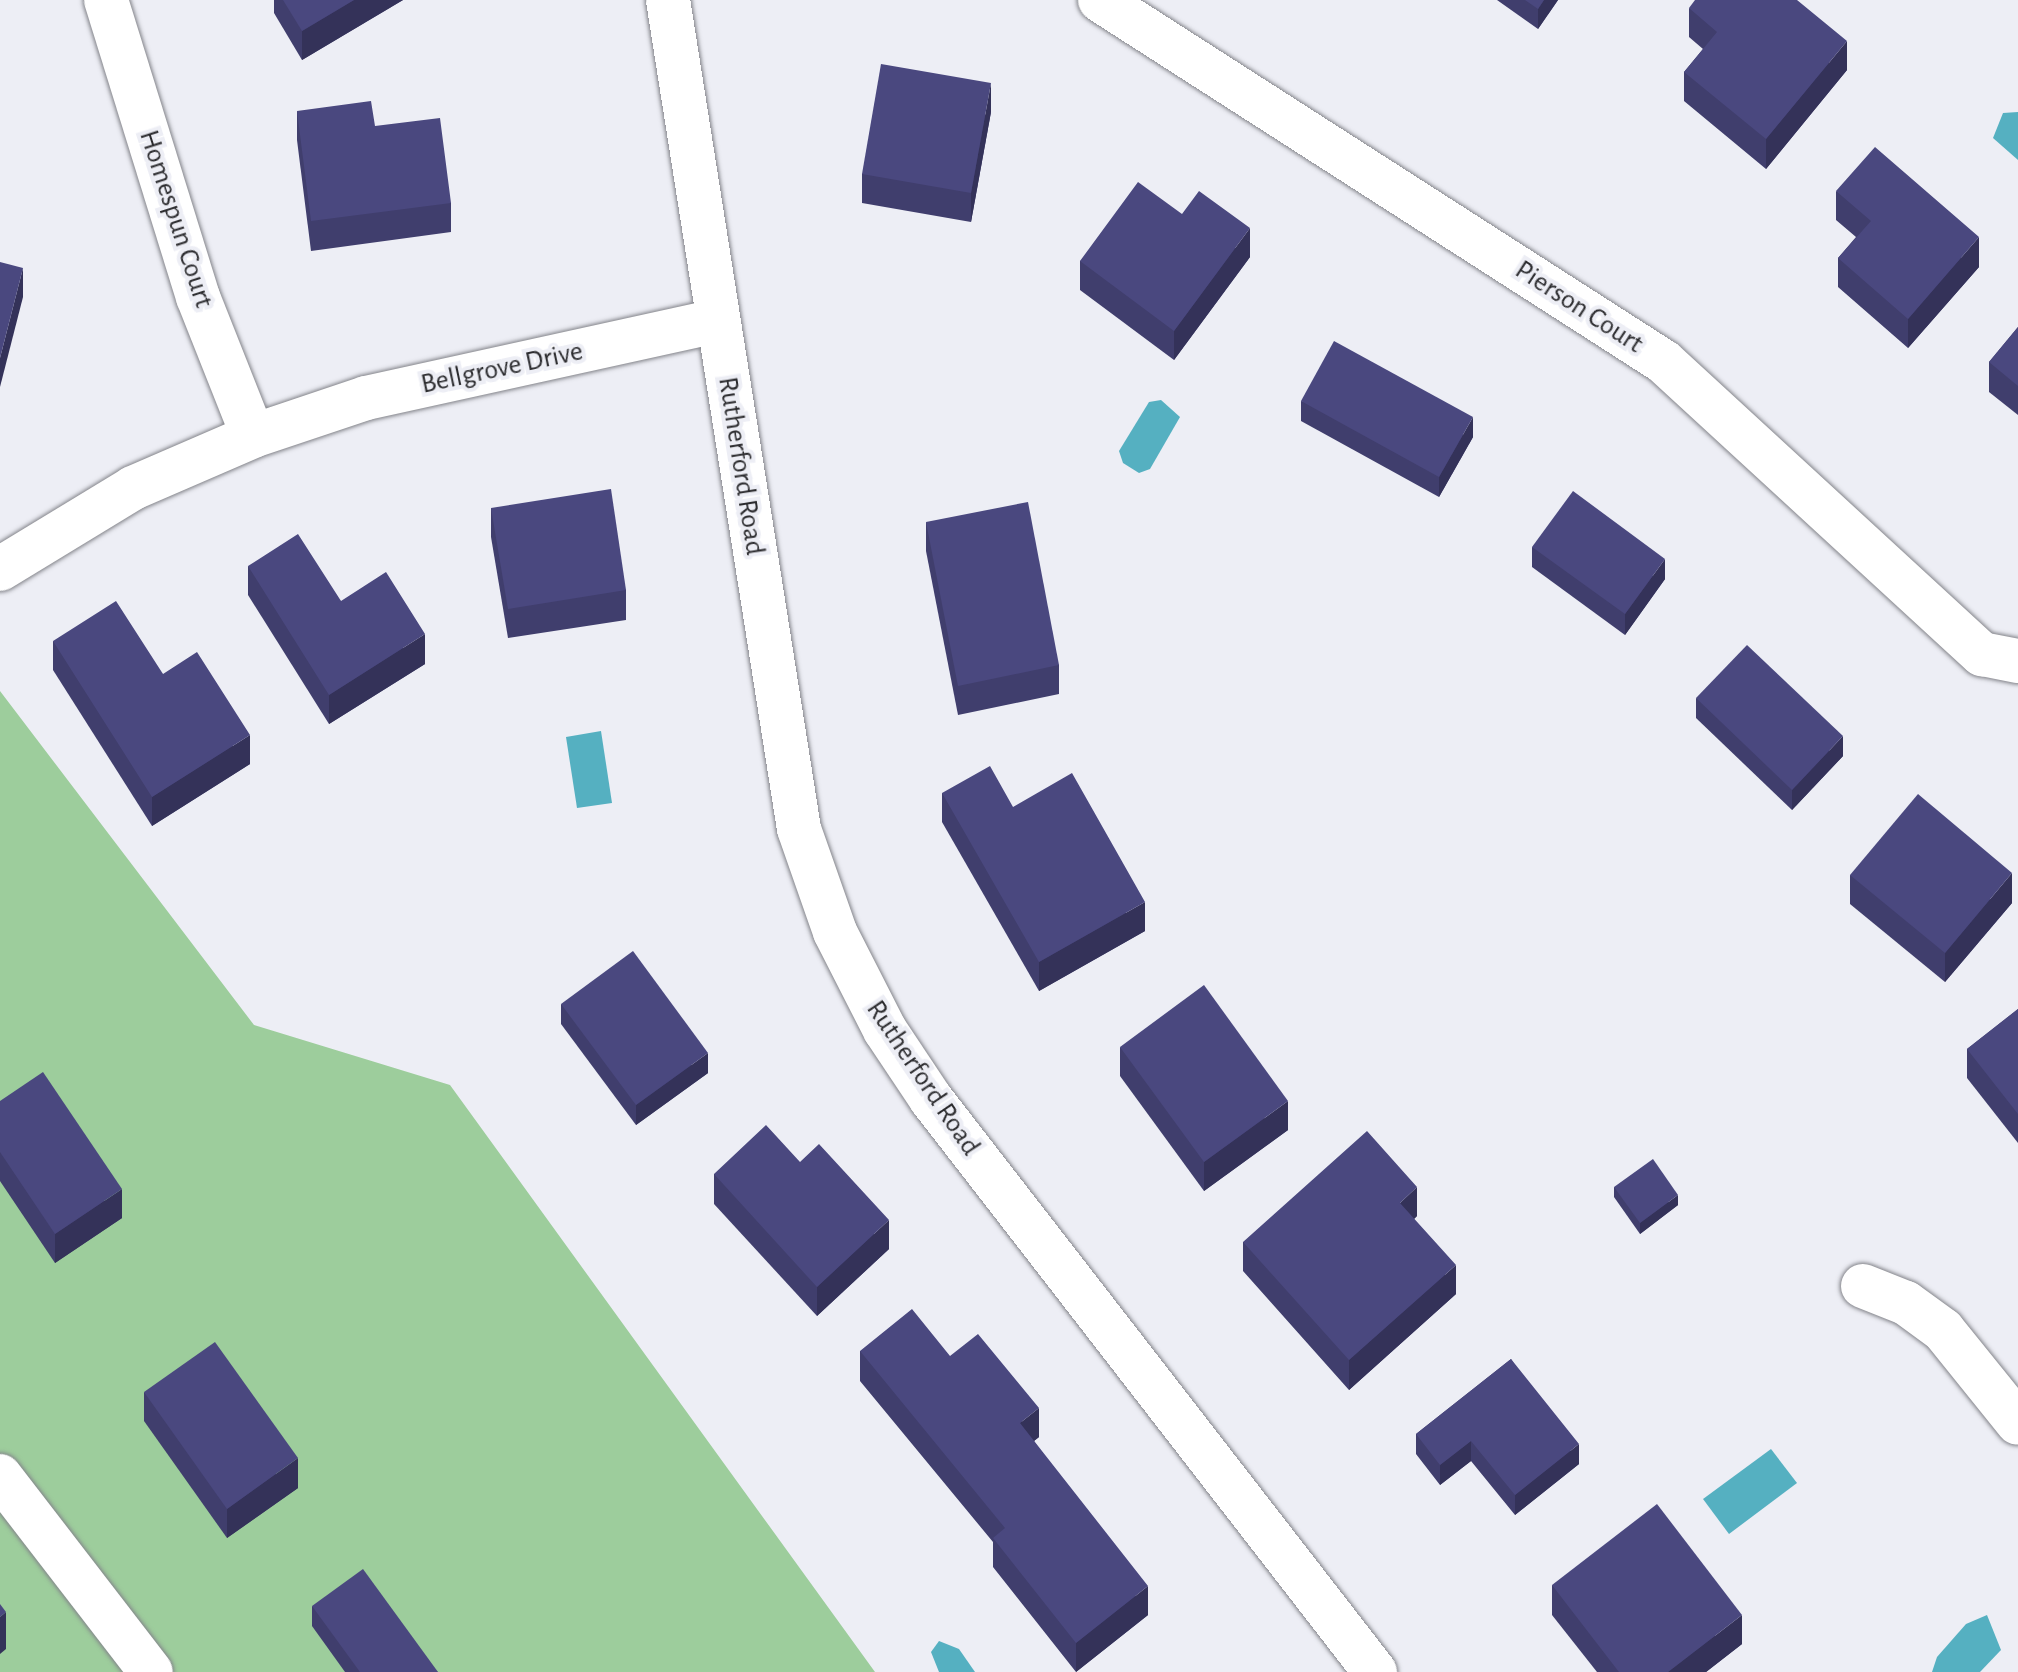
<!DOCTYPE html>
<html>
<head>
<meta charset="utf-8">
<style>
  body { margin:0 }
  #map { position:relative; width:2018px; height:1672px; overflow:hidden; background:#edeef5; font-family:"Alegreya Sans",sans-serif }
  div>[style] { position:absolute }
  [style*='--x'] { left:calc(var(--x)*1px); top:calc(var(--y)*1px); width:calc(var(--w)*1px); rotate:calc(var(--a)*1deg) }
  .green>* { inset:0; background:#9dcd9c }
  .water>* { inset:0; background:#55b0c1 }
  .roads { filter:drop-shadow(0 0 2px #83848a) drop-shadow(0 0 2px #83848a) }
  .street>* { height:44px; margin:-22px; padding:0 22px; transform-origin:22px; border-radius:22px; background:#fff }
  .wall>* { inset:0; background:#403e6d }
  .shaded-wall>* { inset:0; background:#343259 }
  .building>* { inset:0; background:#4a487f }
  span { translate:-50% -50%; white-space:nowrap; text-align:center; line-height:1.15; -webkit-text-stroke:8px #edeef5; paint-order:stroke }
  .street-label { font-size:28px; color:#2b2b2e }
</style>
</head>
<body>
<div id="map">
  <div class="green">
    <i style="clip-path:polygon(0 691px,254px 1025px,450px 1085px,875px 1672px,0 1672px)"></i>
  </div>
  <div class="water">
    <i style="clip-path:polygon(2018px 112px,2018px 160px,1993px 138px,2003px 113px)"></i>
    <i style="clip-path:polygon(1161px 400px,1180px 417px,1150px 469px,1139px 473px,1123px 463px,1119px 451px,1149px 402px)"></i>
    <i style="clip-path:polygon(601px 731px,612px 803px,577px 808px,566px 737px)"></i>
    <i style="clip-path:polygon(1771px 1449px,1797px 1483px,1729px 1534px,1703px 1499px)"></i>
    <i style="clip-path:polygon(1987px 1615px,2001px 1650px,1980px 1672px,1932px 1672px,1937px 1657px,1966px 1624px)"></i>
    <i style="clip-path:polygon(939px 1641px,959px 1649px,975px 1672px,939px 1672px,931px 1652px)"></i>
  </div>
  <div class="roads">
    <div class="street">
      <i style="--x:106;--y:0;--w:311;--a:72.8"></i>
      <i style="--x:198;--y:297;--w:149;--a:68.4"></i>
      <i style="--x:668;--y:0;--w:839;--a:81.02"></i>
      <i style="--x:799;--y:829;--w:109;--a:70.7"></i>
      <i style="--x:835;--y:932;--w:110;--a:63"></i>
      <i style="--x:885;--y:1030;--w:83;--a:56.3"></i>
      <i style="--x:931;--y:1099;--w:725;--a:52.23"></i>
      <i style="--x:1100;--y:0;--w:670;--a:32.69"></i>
      <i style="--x:1664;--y:362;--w:432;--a:42.6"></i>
      <i style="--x:1982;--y:654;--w:37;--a:11"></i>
      <i style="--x:0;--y:569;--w:156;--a:-31.3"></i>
      <i style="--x:133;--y:488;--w:131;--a:-23.4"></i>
      <i style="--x:253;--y:436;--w:119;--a:-18.6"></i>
      <i style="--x:366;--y:398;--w:359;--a:-12.4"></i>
      <i style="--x:1863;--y:1286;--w:46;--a:21.6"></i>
      <i style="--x:1906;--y:1303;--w:46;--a:36.1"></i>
      <i style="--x:1943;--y:1330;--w:119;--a:51.1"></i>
      <i style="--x:0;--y:1476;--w:247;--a:52.4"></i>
    </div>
  </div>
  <div class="wall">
    <i style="clip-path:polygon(274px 0,403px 0,302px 60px,274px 13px)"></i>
    <i style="clip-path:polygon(1497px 0,1558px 0,1538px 29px)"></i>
    <i style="clip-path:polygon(1689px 8px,1847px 70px,1766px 169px,1684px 101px,1684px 72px,1703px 49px,1689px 37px)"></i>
    <i style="clip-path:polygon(297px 111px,451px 203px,451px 232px,311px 251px,297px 140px)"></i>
    <i style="clip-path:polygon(991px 112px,971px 222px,862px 203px,862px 174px)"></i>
    <i style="clip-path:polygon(1836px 191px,1979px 267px,1908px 348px,1838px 287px,1838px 258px,1856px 237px,1836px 220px)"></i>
    <i style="clip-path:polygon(1182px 214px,1250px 257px,1174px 360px,1080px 290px,1080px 261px)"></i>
    <i style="clip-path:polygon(2018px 327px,2018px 415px,1989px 392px,1989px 362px)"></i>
    <i style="clip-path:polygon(1301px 401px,1473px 437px,1439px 497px,1301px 421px)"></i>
    <i style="clip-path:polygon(491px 508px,626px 590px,626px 620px,508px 638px,491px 537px)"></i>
    <i style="clip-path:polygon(926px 522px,1059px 665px,1059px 694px,958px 715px,926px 551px)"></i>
    <i style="clip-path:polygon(1532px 547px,1665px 579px,1625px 635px,1532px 567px)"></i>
    <i style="clip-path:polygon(248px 566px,341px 601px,425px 664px,329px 724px,248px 595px)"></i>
    <i style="clip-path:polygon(53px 641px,163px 674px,250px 764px,152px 826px,53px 670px)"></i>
    <i style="clip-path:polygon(1696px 698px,1843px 756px,1792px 810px,1696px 718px)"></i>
    <i style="clip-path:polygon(942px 793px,1013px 807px,1145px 931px,1039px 991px,942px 822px)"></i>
    <i style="clip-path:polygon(1850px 875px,2012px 903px,1945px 982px,1850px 904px)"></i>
    <i style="clip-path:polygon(561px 1004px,708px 1073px,636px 1125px,561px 1024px)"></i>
    <i style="clip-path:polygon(2018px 1009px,2018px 1143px,1967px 1078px,1967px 1049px)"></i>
    <i style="clip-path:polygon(1120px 1047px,1288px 1130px,1204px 1191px,1120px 1076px)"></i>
    <i style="clip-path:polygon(0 1101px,122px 1218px,55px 1263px,0 1181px)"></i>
    <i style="clip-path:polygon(800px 1162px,889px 1249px,817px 1316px,714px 1204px,714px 1174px)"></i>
    <i style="clip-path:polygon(1614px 1187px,1678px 1205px,1640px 1234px,1614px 1197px)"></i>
    <i style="clip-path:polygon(1417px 1216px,1414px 1219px,1456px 1294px,1349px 1390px,1243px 1271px,1243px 1242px)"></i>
    <i style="clip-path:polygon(860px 1351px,950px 1356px,1039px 1437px,1034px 1441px,1148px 1615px,1076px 1672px,993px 1567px,993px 1542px,860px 1381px)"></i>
    <i style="clip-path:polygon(1511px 1359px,1579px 1464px,1515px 1515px,1471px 1461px,1440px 1485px,1416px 1454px,1416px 1434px)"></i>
    <i style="clip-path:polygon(144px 1392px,298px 1488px,227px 1538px,144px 1421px)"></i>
    <i style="clip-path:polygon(1552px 1585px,1742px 1644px,1706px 1672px,1597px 1672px,1552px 1615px)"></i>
    <i style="clip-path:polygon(312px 1606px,438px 1672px,345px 1672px,312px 1626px)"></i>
  </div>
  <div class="shaded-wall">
    <i style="clip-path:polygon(354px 0,403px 0,302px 60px,302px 31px)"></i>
    <i style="clip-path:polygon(1544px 0,1558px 0,1538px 29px,1538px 9px)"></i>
    <i style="clip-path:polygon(1847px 41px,1847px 70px,1766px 169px,1766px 139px)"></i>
    <i style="clip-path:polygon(991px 83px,991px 112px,971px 222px,971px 193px)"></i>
    <i style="clip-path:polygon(1250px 228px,1250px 257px,1174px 360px,1174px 331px)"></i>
    <i style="clip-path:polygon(1979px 237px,1979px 267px,1908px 348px,1908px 319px)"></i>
    <i style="clip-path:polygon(23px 268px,23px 297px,0 387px,0 358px)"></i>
    <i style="clip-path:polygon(1473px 417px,1473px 437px,1439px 497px,1439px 477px)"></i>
    <i style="clip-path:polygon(1665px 559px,1665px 579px,1625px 635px,1625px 614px)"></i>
    <i style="clip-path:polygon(425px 634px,425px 664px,329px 724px,329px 695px)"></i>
    <i style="clip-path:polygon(250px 735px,250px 764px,152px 826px,152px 797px)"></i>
    <i style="clip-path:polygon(1843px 736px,1843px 756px,1792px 810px,1792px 790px)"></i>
    <i style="clip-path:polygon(2012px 873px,2012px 903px,1945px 982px,1945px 953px)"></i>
    <i style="clip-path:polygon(1145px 902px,1145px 931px,1039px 991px,1039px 962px)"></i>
    <i style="clip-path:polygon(708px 1053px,708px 1073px,636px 1125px,636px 1105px)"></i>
    <i style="clip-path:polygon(1288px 1101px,1288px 1130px,1204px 1191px,1204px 1162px)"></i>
    <i style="clip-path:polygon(1417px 1187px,1417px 1216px,1400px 1232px,1400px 1203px)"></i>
    <i style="clip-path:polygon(122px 1189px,122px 1218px,55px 1263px,55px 1234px)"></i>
    <i style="clip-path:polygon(1678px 1195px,1678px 1205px,1640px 1234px,1640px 1223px)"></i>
    <i style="clip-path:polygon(889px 1220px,889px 1249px,817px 1316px,817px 1287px)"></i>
    <i style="clip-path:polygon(1456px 1265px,1456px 1294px,1349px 1390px,1349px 1360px)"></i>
    <i style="clip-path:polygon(1039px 1408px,1039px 1437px,1020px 1452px,1020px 1423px)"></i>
    <i style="clip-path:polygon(1471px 1441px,1471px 1461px,1440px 1485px,1440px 1465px)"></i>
    <i style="clip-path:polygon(1579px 1444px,1579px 1464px,1515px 1515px,1515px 1495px)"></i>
    <i style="clip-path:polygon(298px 1458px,298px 1488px,227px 1538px,227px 1509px)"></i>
    <i style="clip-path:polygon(1148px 1586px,1148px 1615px,1076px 1672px,1076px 1643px)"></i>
    <i style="clip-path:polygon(6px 1612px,6px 1649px,0 1654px,0 1617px)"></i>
    <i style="clip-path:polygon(1742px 1615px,1742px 1644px,1706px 1672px,1668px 1672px)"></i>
  </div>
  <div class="building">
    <i style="clip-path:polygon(283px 0,354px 0,302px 31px)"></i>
    <i style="clip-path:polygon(1525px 0,1544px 0,1538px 9px)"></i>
    <i style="clip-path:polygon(1695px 0,1797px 0,1847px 41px,1766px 139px,1684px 72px,1717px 32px,1689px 8px)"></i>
    <i style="clip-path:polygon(881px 64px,991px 83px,971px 193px,862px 174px)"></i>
    <i style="clip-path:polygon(371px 101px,375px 126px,440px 118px,451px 203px,311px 221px,297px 111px)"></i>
    <i style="clip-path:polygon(1875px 147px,1979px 237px,1908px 319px,1838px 258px,1871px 221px,1836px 191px)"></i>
    <i style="clip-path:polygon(1138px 182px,1182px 214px,1199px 191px,1250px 228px,1174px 331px,1080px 261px)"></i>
    <i style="clip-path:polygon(0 262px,23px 268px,0 358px)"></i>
    <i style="clip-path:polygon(2018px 327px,2018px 386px,1989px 362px)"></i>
    <i style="clip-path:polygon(1334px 341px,1473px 417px,1439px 477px,1301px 401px)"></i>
    <i style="clip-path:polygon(611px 489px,626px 590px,508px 609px,491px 508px)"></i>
    <i style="clip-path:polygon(1573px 491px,1665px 559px,1625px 614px,1532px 547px)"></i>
    <i style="clip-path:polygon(1028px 502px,1059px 665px,958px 686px,926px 522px)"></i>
    <i style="clip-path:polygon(298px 534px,341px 601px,386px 572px,425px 634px,329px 695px,248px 566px)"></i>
    <i style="clip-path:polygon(116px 601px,163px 674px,197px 652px,250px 735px,152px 797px,53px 641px)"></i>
    <i style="clip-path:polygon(1747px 645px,1843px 736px,1792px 790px,1696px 698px)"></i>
    <i style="clip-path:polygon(990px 766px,1013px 807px,1072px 773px,1145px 902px,1039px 962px,942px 793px)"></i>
    <i style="clip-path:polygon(1918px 794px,2012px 873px,1945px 953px,1850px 875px)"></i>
    <i style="clip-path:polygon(633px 951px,708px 1053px,636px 1105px,561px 1004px)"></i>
    <i style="clip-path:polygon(1204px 985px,1288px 1101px,1204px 1162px,1120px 1047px)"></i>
    <i style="clip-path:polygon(2018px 1009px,2018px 1114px,1967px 1049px)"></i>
    <i style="clip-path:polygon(43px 1072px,122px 1189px,55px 1234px,0 1152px,0 1101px)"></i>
    <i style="clip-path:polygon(766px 1125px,800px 1162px,819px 1144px,889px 1220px,817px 1287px,714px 1174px)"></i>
    <i style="clip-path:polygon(1367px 1131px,1417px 1187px,1400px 1203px,1456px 1265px,1349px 1360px,1243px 1242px)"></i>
    <i style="clip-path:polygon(1653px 1159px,1678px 1195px,1640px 1223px,1614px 1187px)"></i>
    <i style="clip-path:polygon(912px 1309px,950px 1356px,978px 1334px,1039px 1408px,1020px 1423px,1148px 1586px,1076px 1643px,993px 1538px,1005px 1528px,860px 1351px)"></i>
    <i style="clip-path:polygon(215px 1342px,298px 1458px,227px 1509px,144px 1392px)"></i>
    <i style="clip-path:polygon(1511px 1359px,1579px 1444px,1515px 1495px,1471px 1441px,1440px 1465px,1416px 1434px)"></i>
    <i style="clip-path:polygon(1657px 1504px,1742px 1615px,1668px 1672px,1619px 1672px,1552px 1585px)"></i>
    <i style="clip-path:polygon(363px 1569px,438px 1672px,360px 1672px,312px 1606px)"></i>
    <i style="clip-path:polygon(0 1604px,6px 1612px,0 1617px)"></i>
  </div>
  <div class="street-label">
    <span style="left:176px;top:219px;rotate:72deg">Homespun Court</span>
    <span style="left:1579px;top:307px;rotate:33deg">Pierson Court</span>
    <span style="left:502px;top:368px;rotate:-12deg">Bellgrove Drive</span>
    <span style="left:741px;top:466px;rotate:81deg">Rutherford Road</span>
    <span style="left:923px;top:1078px;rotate:56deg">Rutherford Road</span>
  </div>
</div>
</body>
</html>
